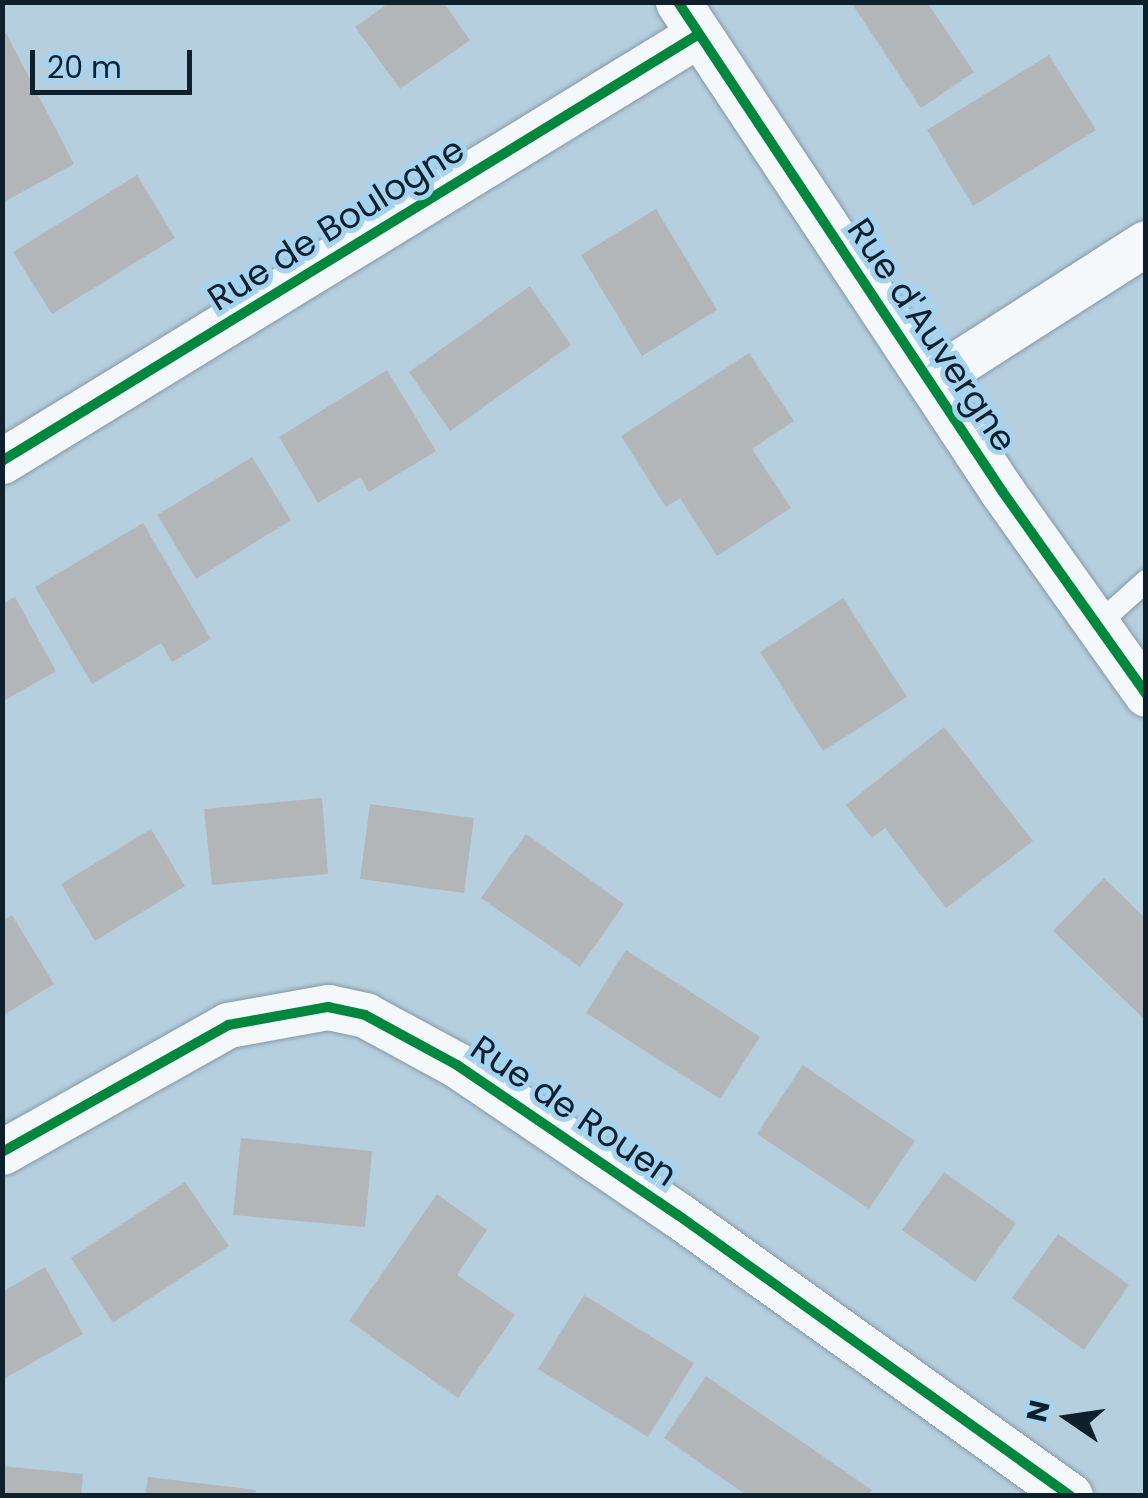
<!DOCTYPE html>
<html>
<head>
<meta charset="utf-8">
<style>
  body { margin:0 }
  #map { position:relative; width:1148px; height:1498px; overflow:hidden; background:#b6cfdf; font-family:Poppins,sans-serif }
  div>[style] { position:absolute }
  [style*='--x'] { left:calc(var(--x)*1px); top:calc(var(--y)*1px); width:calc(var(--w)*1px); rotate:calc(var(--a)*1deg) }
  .building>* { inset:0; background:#b3b6b8 }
  .roads { filter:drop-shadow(0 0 2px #8397a4) drop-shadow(0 0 2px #8397a4) }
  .lane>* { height:22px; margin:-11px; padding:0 11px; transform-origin:11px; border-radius:11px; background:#f4f8fa }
  .street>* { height:45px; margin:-22.5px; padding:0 22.5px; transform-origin:22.5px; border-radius:22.5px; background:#f4f8fa }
  .cycleway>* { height:10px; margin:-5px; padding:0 5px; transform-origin:5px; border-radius:5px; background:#00873e }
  span { translate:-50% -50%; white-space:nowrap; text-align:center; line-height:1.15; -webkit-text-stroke:10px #a5d3f0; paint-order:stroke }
  .street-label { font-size:35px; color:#0e202b }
  .frame { position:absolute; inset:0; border:5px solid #0e202b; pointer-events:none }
  .north { position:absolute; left:1018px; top:1368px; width:100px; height:100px; -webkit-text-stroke:8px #a5d3f0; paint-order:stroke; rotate:283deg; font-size:28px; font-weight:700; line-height:40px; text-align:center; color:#0e202b }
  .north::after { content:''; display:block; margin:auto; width:35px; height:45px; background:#0e202b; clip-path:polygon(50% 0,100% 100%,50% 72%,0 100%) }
  .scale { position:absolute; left:30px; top:50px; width:162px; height:45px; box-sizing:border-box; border:5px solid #0e202b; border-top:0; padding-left:12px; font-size:30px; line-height:35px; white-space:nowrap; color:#0e202b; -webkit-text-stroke:8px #a5d3f0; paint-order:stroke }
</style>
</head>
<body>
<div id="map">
  <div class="building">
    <i style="clip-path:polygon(390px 2px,443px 2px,470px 40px,400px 89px,355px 27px)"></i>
    <i style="clip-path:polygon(851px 2px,927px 2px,974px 72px,921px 108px)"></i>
    <i style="clip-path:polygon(6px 33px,74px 164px,2px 203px,2px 35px)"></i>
    <i style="clip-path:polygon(1049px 55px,1096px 130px,973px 206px,927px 130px)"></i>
    <i style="clip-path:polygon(137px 175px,175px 238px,52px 314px,13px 252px)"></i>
    <i style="clip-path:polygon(656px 209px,717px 310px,642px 356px,581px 255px)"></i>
    <i style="clip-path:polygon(530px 286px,571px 345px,450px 431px,409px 372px)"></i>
    <i style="clip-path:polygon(749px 353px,794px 421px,752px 449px,791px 508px,717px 556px,680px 498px,666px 507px,621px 436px)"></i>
    <i style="clip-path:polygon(387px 370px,436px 451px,369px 492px,360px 477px,318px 503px,279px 437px)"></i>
    <i style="clip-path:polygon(252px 457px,291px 520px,196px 579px,157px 515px)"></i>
    <i style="clip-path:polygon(143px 523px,211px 639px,172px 662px,161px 643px,92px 684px,35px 587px)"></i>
    <i style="clip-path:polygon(15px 597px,56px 671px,2px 702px,2px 604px)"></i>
    <i style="clip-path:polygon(843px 598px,907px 697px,823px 751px,760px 652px)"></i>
    <i style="clip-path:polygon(944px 727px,1033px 841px,946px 908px,885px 828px,872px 838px,846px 805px)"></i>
    <i style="clip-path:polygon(322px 798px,328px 874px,212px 885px,204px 809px)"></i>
    <i style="clip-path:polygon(370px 804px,474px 818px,464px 893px,360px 879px)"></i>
    <i style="clip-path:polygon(151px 829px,185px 886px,95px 941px,61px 884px)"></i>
    <i style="clip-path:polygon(526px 834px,624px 904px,580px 967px,481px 898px)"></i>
    <i style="clip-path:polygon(1104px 878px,1146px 919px,1146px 1021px,1053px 931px)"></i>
    <i style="clip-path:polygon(12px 915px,54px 984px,2px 1016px,2px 921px)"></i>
    <i style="clip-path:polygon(626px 950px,760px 1037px,720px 1099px,586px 1013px)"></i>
    <i style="clip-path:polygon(803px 1065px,915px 1141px,869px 1209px,757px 1134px)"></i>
    <i style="clip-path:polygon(241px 1138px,372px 1151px,365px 1227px,233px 1215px)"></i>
    <i style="clip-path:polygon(944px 1172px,1016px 1223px,975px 1282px,902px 1230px)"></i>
    <i style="clip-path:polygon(185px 1182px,229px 1246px,113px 1323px,71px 1258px)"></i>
    <i style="clip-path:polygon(437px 1194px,487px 1230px,457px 1275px,515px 1315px,458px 1398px,349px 1321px)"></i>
    <i style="clip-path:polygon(1058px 1234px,1129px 1285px,1084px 1350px,1012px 1298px)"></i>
    <i style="clip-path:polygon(45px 1267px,83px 1334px,2px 1380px,2px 1292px)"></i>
    <i style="clip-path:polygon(584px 1295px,694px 1363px,648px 1437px,538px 1369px)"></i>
    <i style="clip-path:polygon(706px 1376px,872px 1490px,868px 1496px,748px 1496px,664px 1438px)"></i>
    <i style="clip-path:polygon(2px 1466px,83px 1474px,81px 1496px,2px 1496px)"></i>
    <i style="clip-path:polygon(148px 1477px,256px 1490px,255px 1496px,145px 1496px)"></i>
  </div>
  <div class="roads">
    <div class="lane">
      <i style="--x:1097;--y:625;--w:66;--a:-41.9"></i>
    </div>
    <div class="street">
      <i style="--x:678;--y:2;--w:587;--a:56.47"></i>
      <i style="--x:1002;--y:491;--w:249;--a:54.6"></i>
      <i style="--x:930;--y:381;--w:256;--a:-32.6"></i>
      <i style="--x:2;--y:461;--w:817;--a:-31.49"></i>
      <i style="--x:2;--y:1152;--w:259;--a:-29.3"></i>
      <i style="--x:228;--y:1025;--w:102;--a:-10.2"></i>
      <i style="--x:328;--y:1007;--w:38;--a:12"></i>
      <i style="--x:365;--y:1015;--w:105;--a:28.5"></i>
      <i style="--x:457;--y:1065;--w:267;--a:34.2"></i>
      <i style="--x:678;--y:1215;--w:482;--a:35.6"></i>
    </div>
  </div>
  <div class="cycleway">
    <i style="--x:678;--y:2;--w:587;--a:56.47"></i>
    <i style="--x:1002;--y:491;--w:249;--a:54.6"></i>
    <i style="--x:2;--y:461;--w:817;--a:-31.49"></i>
    <i style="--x:2;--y:1152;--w:259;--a:-29.3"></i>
    <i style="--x:228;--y:1025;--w:102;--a:-10.2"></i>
    <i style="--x:328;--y:1007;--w:38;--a:12"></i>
    <i style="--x:365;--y:1015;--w:105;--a:28.5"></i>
    <i style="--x:457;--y:1065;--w:267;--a:34.2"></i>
    <i style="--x:678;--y:1215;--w:482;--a:35.6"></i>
  </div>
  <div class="street-label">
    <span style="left:336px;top:224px;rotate:-32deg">Rue de Boulogne</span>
    <span style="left:932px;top:335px;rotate:56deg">Rue d'Auvergne</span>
    <span style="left:574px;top:1111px;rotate:34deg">Rue de Rouen</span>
  </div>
  <div class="frame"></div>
  <div class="north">N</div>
  <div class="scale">20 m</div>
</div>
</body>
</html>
